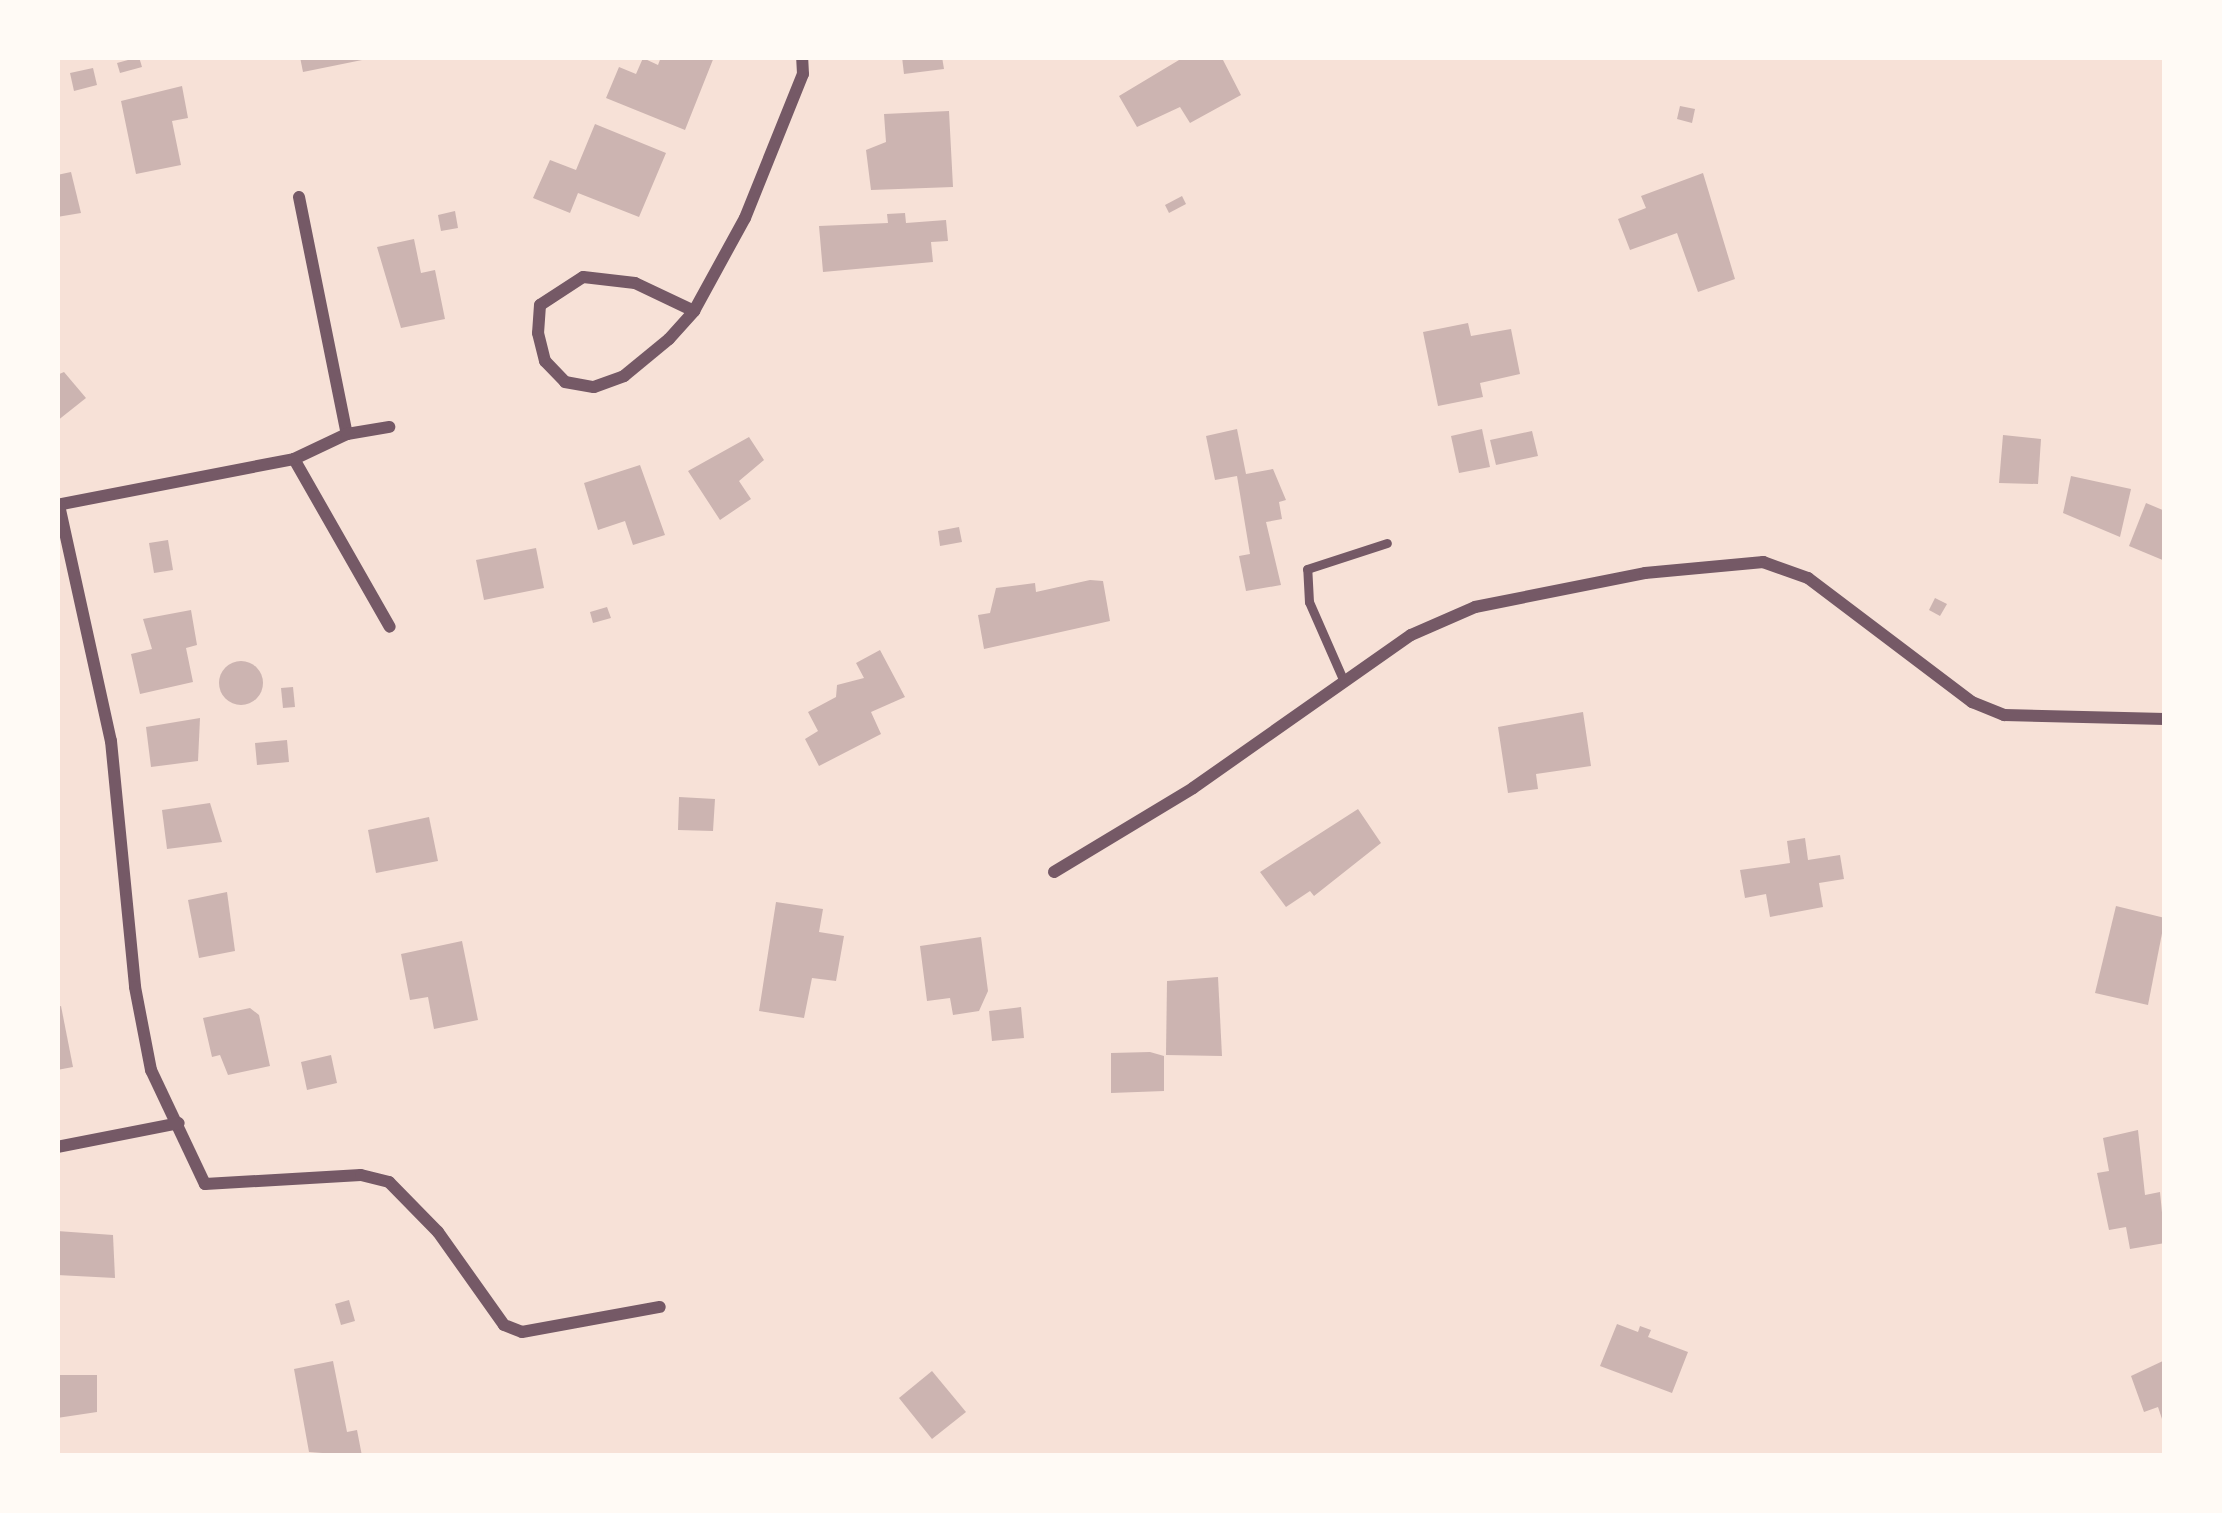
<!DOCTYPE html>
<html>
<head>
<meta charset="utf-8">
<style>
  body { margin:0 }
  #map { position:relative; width:2222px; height:1513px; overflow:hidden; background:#f7e1d7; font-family:"PT Sans",sans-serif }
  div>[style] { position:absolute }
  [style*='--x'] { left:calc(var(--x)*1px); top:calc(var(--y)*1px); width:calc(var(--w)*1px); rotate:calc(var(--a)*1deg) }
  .building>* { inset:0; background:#ccb4b1 }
  .round { border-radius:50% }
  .service>* { height:9px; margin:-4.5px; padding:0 4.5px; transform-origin:4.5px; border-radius:4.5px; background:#755966 }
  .minor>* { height:12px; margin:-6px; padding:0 6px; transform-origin:6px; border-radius:6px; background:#755966 }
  span { translate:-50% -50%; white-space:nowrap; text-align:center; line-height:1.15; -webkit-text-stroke:12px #fffaf5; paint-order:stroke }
  .frame { position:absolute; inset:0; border:60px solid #fffaf5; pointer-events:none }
</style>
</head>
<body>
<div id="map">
  <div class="building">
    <i style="clip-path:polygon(139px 57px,142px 67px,120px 73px,117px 63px)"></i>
    <i style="clip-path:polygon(300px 57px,367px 57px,367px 59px,303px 72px)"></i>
    <i style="clip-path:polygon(661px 57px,714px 57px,685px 130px,606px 98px,619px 67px,636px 74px,643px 58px,658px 65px)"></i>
    <i style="clip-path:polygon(902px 57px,942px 57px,944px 69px,904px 74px)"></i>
    <i style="clip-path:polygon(1184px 57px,1229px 57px,1223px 60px,1241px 95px,1190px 123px,1180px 107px,1137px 127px,1119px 96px)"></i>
    <i style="clip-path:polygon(93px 68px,97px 85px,74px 91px,70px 73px)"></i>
    <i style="clip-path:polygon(182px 86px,188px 118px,172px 121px,181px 165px,136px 174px,121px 101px)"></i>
    <i style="clip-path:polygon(1680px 106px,1695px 109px,1692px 123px,1677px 119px)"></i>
    <i style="clip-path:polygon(949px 111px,953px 187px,871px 190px,866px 150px,886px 142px,884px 114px)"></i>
    <i style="clip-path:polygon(595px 124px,666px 153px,639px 217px,578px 193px,570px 213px,533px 198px,550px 160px,576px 170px)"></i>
    <i style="clip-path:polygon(71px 172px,81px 213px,57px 217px,57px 175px)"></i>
    <i style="clip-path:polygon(1703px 173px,1735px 279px,1698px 292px,1677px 233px,1630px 250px,1618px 219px,1646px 208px,1641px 196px)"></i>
    <i style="clip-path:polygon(1182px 196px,1186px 204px,1169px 213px,1165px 205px)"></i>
    <i style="clip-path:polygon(455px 211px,458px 228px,441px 231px,438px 215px)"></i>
    <i style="clip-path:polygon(905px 213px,906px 223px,946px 220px,948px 241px,931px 242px,933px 262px,823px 272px,819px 226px,888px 223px,887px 214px)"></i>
    <i style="clip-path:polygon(414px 239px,421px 273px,435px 270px,445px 319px,401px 328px,377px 247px)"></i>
    <i style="clip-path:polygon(1468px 323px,1471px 336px,1511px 329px,1520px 374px,1480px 383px,1483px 397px,1438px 406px,1423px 332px)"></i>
    <i style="clip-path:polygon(64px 372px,86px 398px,57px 421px,57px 375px)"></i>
    <i style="clip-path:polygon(1237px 429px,1246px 474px,1273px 469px,1286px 500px,1279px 502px,1282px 519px,1266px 522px,1281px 585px,1246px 591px,1239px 556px,1250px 554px,1237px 476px,1215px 480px,1206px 436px)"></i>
    <i style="clip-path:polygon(1482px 429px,1490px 467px,1459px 473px,1451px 436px)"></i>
    <i style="clip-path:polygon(1532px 431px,1538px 456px,1496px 465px,1490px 440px)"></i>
    <i style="clip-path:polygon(2003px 435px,2041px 439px,2038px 484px,1999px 483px)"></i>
    <i style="clip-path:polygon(749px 437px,764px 460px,739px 481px,751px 499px,720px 520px,688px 471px)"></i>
    <i style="clip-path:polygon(640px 465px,665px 535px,633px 545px,625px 521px,598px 530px,584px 483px)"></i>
    <i style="clip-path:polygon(2071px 476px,2131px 489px,2120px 537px,2063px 513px)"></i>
    <i style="clip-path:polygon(2146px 503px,2165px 511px,2165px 561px,2129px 546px)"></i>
    <i style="clip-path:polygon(959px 527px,962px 542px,940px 546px,938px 531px)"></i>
    <i style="clip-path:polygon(168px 540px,173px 570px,154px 573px,149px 543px)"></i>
    <i style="clip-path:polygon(536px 548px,544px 588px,484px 600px,476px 560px)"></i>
    <i style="clip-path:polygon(1090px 580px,1103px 581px,1110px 621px,984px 649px,978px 615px,990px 613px,996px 588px,1035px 583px,1036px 592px)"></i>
    <i style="clip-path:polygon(1935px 598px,1947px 604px,1940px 616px,1929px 610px)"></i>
    <i style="clip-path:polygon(607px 607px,611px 618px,593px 623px,590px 612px)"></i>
    <i style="clip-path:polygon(191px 610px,197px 645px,186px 648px,193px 682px,140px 694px,131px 654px,152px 649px,143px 619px)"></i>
    <i style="clip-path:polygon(880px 650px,905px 697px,871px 712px,881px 734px,819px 766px,805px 739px,818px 731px,808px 712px,836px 697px,837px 685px,864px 678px,856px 663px)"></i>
    <i class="round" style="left:219px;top:661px;width:44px;height:44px"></i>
    <i style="clip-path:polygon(293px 687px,295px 707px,283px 708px,281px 688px)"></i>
    <i style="clip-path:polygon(1583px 712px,1591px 766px,1536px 774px,1538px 789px,1508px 793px,1498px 727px)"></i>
    <i style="clip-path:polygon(200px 718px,198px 761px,151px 767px,146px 727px)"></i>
    <i style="clip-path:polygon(287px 740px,289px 762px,257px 765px,255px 743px)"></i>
    <i style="clip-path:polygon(679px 797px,715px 799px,713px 831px,678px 830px)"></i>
    <i style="clip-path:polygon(210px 803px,222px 842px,167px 849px,162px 810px)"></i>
    <i style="clip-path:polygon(1358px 809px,1381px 843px,1314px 896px,1310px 891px,1286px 907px,1260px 872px)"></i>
    <i style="clip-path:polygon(429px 817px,438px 861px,376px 873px,368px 830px)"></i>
    <i style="clip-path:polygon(1805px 838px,1808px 860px,1840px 855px,1844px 879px,1819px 883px,1823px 907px,1770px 917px,1766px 894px,1745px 898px,1740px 870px,1790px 863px,1787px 841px)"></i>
    <i style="clip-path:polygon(227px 892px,235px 951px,199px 958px,188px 900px)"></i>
    <i style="clip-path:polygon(776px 902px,823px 909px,819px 932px,844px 936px,836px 981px,812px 978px,804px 1018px,759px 1011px)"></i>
    <i style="clip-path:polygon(2116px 906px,2165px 918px,2148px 1005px,2095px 993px)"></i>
    <i style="clip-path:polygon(981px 937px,988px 991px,979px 1011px,953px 1015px,950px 998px,927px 1001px,920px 946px)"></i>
    <i style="clip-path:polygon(462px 941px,478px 1020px,434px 1029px,428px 997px,410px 1000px,401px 954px)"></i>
    <i style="clip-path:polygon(1218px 977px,1222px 1056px,1166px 1055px,1167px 981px)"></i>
    <i style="clip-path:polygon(61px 1006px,73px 1067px,57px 1070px,57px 1007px)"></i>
    <i style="clip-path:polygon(1021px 1007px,1024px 1038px,992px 1041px,989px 1011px)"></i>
    <i style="clip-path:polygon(250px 1008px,259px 1015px,270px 1066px,228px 1075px,220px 1055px,212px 1057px,203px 1018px)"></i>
    <i style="clip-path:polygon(1150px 1052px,1164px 1056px,1164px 1091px,1111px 1093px,1111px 1053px)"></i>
    <i style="clip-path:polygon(331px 1055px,337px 1083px,307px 1090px,301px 1062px)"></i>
    <i style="clip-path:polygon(2138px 1130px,2145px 1195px,2160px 1192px,2165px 1243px,2130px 1249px,2126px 1227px,2109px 1230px,2097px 1173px,2109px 1171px,2103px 1138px)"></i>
    <i style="clip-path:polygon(57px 1231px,113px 1235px,115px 1278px,57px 1275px)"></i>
    <i style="clip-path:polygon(349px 1300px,355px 1321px,341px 1325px,335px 1304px)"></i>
    <i style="clip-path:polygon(1617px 1324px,1638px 1332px,1640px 1326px,1651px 1330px,1648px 1337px,1688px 1352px,1672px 1393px,1600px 1366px)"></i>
    <i style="clip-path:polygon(2165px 1360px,2165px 1425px,2164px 1425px,2158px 1407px,2144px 1412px,2131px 1376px)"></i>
    <i style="clip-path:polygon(333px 1361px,347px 1432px,357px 1430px,362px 1456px,309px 1452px,294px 1369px)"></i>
    <i style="clip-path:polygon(932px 1371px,966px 1412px,932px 1439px,899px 1398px)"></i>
    <i style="clip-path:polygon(57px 1375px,97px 1375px,97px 1412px,57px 1418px)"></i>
  </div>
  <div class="service">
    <i style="--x:1342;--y:677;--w:82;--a:-113.7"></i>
    <i style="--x:1309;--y:602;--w:33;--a:-93"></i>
    <i style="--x:1307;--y:569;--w:84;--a:-18"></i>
  </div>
  <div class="minor">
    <i style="--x:299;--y:197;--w:242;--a:78.6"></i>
    <i style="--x:694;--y:311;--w:65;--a:-154.6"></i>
    <i style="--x:635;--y:283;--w:52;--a:-173.4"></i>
    <i style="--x:583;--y:277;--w:51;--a:146.9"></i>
    <i style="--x:540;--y:305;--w:28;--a:94"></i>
    <i style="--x:538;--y:333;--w:29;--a:76"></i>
    <i style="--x:545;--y:361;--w:29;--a:46"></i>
    <i style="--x:565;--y:382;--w:29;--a:10"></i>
    <i style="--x:594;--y:387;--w:32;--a:-20"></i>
    <i style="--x:624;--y:376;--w:58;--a:-39.4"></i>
    <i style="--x:669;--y:339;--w:38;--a:-48"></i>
    <i style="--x:694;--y:311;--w:106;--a:-61.3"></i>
    <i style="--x:745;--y:218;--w:155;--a:-68.1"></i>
    <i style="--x:803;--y:74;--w:17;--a:-93"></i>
    <i style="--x:294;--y:459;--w:193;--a:60.3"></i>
    <i style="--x:57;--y:505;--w:241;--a:-11"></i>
    <i style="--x:294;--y:459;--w:59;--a:-25.3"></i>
    <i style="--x:347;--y:434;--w:43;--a:-9.5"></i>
    <i style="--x:59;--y:505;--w:242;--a:77.6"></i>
    <i style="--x:111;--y:741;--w:247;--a:84.4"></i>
    <i style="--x:135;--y:987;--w:85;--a:79.1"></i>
    <i style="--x:151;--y:1070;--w:126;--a:64.7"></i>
    <i style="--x:205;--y:1184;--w:156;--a:-3.3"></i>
    <i style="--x:361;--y:1175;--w:29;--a:14"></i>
    <i style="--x:389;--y:1182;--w:70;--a:45.6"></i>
    <i style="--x:438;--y:1232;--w:114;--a:54.6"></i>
    <i style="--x:504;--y:1325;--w:19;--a:21"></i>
    <i style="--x:522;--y:1332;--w:140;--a:-10.3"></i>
    <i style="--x:1054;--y:872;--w:162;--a:-31.1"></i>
    <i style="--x:1193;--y:788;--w:266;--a:-35.1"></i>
    <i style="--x:1411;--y:635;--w:70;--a:-23.6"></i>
    <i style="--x:1475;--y:607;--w:173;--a:-11.3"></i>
    <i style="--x:1645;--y:573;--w:119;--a:-5.3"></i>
    <i style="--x:1763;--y:562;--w:48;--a:19.6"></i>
    <i style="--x:1808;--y:578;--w:206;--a:37.1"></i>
    <i style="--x:1972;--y:702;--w:35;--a:22"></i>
    <i style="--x:2004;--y:715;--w:161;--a:1.4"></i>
    <i style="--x:57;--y:1147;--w:124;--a:-11.1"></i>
  </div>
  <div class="frame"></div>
</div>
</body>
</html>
